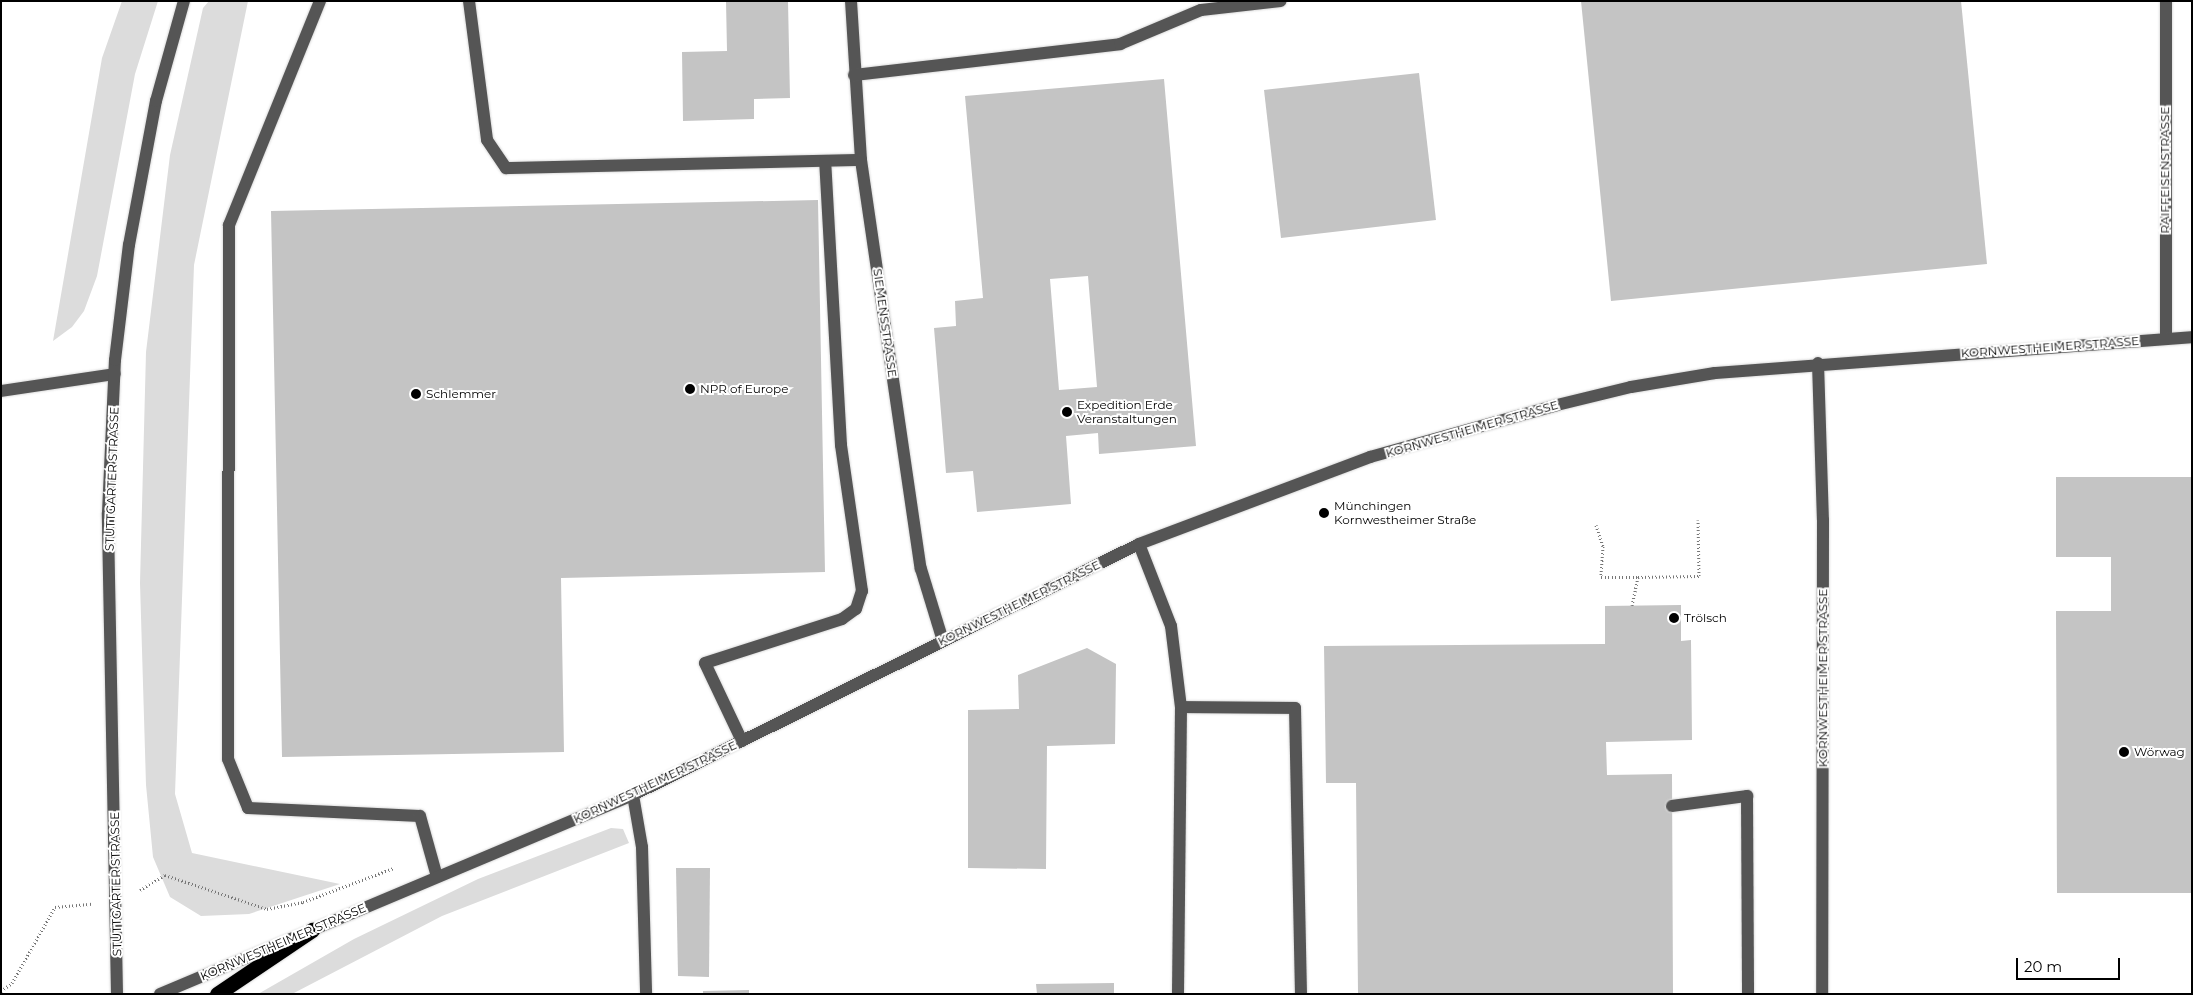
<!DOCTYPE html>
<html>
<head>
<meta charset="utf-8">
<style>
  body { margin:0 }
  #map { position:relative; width:2193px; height:995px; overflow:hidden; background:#fff; font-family:Montserrat,sans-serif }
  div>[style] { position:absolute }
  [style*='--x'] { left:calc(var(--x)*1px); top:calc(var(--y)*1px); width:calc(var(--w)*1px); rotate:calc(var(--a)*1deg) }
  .green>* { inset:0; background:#dcdcdc }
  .building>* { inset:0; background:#c4c4c4 }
  .path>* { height:3px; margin-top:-1.5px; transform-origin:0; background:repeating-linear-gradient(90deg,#777 0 1px,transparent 0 3.5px) }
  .roads { filter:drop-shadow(0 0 1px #dbdbdb) drop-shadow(0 0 1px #dbdbdb) }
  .minor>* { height:12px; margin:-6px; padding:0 6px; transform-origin:6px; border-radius:6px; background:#555 }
  .highway>* { height:15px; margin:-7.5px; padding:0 7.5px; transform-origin:7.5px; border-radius:7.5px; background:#000 }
  .dots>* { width:14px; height:14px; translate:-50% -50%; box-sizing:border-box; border:2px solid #fff; border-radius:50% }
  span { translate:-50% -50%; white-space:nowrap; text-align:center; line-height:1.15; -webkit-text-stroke:4px #fff; paint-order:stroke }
  .street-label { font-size:12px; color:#000 }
  .poi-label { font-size:12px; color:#000 }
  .left { translate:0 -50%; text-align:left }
  .frame { position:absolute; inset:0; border:2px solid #000; pointer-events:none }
  .scale { position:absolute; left:2016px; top:958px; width:104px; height:22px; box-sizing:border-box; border:2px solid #000; border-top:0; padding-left:6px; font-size:15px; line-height:18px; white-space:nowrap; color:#000; -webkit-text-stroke:4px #fff; paint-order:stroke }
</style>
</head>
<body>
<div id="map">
  <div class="green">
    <i style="clip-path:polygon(122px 1px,158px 1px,135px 74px,97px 276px,84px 311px,72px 327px,53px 341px,102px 58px)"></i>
    <i style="clip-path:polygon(209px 1px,248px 1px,194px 265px,175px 794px,192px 853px,340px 884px,249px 914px,201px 916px,170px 897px,153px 857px,146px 785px,140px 583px,146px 352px,170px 155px,203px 8px)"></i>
    <i style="clip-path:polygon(611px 828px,623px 829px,629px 843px,442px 916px,292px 994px,258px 994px,354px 939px,478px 879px)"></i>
  </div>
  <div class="building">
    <i style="clip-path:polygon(726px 1px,788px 1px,790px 98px,754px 99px,754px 119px,683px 121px,682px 52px,727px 51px)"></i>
    <i style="clip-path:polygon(1581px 1px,1961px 1px,1987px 264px,1611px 301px)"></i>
    <i style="clip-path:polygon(1419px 73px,1436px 220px,1281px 238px,1264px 90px)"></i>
    <i style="clip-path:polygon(evenodd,1164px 79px,1196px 446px,1099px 454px,1098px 433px,1066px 436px,1071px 504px,977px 512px,973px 471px,946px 473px,934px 328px,956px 326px,955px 301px,983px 298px,965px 96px,1164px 79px,1088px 276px,1097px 387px,1059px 390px,1050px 279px,1088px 276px)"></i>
    <i style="clip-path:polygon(818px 200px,825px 572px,561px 578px,564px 752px,282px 757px,271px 211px)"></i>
    <i style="clip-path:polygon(2056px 477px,2192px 477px,2192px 893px,2057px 893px,2056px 611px,2111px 611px,2111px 557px,2056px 557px)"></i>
    <i style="clip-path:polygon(1681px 605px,1681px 641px,1691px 640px,1692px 740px,1606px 742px,1607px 775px,1672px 774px,1673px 994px,1358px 994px,1356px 783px,1326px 783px,1324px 646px,1605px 644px,1605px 606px)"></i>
    <i style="clip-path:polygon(1087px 648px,1116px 664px,1115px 744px,1047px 746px,1046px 869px,968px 868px,968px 710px,1019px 709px,1018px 675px)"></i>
    <i style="clip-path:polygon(676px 868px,710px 868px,709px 977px,678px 976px)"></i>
    <i style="clip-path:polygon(1114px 983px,1114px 994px,1037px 994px,1036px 984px)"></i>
    <i style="clip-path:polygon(749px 990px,749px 994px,703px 994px,703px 991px)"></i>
  </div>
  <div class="path">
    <i style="--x:1596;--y:525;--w:22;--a:72"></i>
    <i style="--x:1603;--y:546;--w:31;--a:94"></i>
    <i style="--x:1601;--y:577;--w:37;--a:0"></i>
    <i style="--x:1638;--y:577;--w:29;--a:102"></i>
    <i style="--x:1638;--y:577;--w:61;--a:-0.9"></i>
    <i style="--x:1699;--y:576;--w:56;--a:-91"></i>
    <i style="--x:140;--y:890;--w:29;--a:-31"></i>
    <i style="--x:165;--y:875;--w:108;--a:18.4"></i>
    <i style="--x:267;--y:909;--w:37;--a:-11"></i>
    <i style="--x:303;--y:902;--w:97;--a:-20.5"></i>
    <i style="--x:1;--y:991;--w:14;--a:-36"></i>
    <i style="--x:12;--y:983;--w:87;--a:-60.5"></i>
    <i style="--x:55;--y:907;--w:37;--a:-5"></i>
  </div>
  <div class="roads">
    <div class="minor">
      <i style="--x:320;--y:1;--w:242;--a:112.1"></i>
      <i style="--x:229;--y:225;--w:534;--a:90.11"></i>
      <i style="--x:228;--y:759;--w:53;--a:67.8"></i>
      <i style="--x:248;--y:808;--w:172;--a:2.7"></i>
      <i style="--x:420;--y:816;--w:63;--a:74.4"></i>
      <i style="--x:469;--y:1;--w:140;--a:82.6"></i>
      <i style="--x:487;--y:140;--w:34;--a:56"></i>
      <i style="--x:506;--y:168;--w:355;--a:-1.3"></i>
      <i style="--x:851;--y:1;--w:159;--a:86.4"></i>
      <i style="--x:861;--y:160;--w:413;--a:81.7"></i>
      <i style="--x:921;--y:569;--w:75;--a:73"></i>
      <i style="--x:854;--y:75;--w:268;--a:-6.6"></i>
      <i style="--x:1120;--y:44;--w:88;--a:-22.8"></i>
      <i style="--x:1201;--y:10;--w:80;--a:-6.5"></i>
      <i style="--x:2166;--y:339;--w:338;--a:-90"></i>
      <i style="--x:1818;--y:363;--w:157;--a:88.2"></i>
      <i style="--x:1823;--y:520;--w:474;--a:90.1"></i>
      <i style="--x:1;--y:391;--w:115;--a:-8.5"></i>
      <i style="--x:1139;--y:544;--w:88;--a:68.7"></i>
      <i style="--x:1171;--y:626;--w:82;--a:83"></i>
      <i style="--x:1181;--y:707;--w:287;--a:90.6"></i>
      <i style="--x:1181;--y:707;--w:114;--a:0.5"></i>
      <i style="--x:1295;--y:708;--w:286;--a:88.8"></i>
      <i style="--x:742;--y:741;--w:86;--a:-115.4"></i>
      <i style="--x:705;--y:663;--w:144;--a:-17.8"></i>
      <i style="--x:842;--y:619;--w:17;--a:-36"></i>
      <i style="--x:856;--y:609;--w:19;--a:-72"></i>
      <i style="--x:862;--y:591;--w:148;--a:-98.2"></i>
      <i style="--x:841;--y:445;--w:284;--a:-93.2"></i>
      <i style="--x:633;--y:795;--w:53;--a:80.2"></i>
      <i style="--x:642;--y:847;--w:147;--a:88.4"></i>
      <i style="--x:1672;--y:806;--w:76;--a:-7.6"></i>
      <i style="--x:1747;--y:796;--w:198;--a:89.7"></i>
      <i style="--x:117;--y:994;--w:481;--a:-91.1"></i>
      <i style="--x:108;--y:513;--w:153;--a:-87.4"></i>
      <i style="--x:115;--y:360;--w:116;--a:-83.1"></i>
      <i style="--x:129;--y:245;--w:147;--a:-79.4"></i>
      <i style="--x:156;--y:101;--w:104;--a:-74.4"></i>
      <i style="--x:160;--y:994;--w:513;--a:-22.82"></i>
      <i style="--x:633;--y:795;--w:565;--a:-26.38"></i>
      <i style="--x:1139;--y:544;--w:247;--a:-20.6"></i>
      <i style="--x:1370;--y:457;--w:194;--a:-15.5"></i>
      <i style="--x:1557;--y:405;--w:76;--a:-13.7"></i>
      <i style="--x:1631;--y:387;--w:85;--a:-9.5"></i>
      <i style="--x:1715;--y:373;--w:478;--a:-4.3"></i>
    </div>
    <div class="highway">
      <i style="--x:217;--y:994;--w:115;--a:-34"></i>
    </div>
  </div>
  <div class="dots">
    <i style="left:690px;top:389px;background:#000"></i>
    <i style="left:416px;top:394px;background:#000"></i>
    <i style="left:1067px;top:412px;background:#000"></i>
    <i style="left:1324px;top:513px;background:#000"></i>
    <i style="left:1674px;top:618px;background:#000"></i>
    <i style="left:2124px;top:752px;background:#000"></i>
  </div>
  <div class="street-label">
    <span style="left:2165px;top:170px;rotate:-90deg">RAIFFEISENSTRASSE</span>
    <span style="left:885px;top:323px;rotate:82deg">SIEMENSSTRASSE</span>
    <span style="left:2050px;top:347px;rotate:-4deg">KORNWESTHEIMER STRASSE</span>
    <span style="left:1472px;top:429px;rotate:-16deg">KORNWESTHEIMER STRASSE</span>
    <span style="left:112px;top:479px;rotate:-88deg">STUTTGARTER STRASSE</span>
    <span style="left:1019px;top:603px;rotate:-26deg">KORNWESTHEIMER STRASSE</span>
    <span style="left:1823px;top:678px;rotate:-90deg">KORNWESTHEIMER STRASSE</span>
    <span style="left:655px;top:782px;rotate:-25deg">KORNWESTHEIMER STRASSE</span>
    <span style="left:116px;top:884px;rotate:-91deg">STUTTGARTER STRASSE</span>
    <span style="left:283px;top:942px;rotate:-23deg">KORNWESTHEIMER STRASSE</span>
  </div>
  <div class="poi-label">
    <span class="left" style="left:700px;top:389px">NPR of Europe</span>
    <span class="left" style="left:426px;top:394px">Schlemmer</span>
    <span class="left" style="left:1077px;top:412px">Expedition Erde<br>Veranstaltungen</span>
    <span class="left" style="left:1334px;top:513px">Münchingen<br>Kornwestheimer Straße</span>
    <span class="left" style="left:1684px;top:618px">Trölsch</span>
    <span class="left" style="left:2134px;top:752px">Wörwag</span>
  </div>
  <div class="frame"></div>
  <div class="scale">20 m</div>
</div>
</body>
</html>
